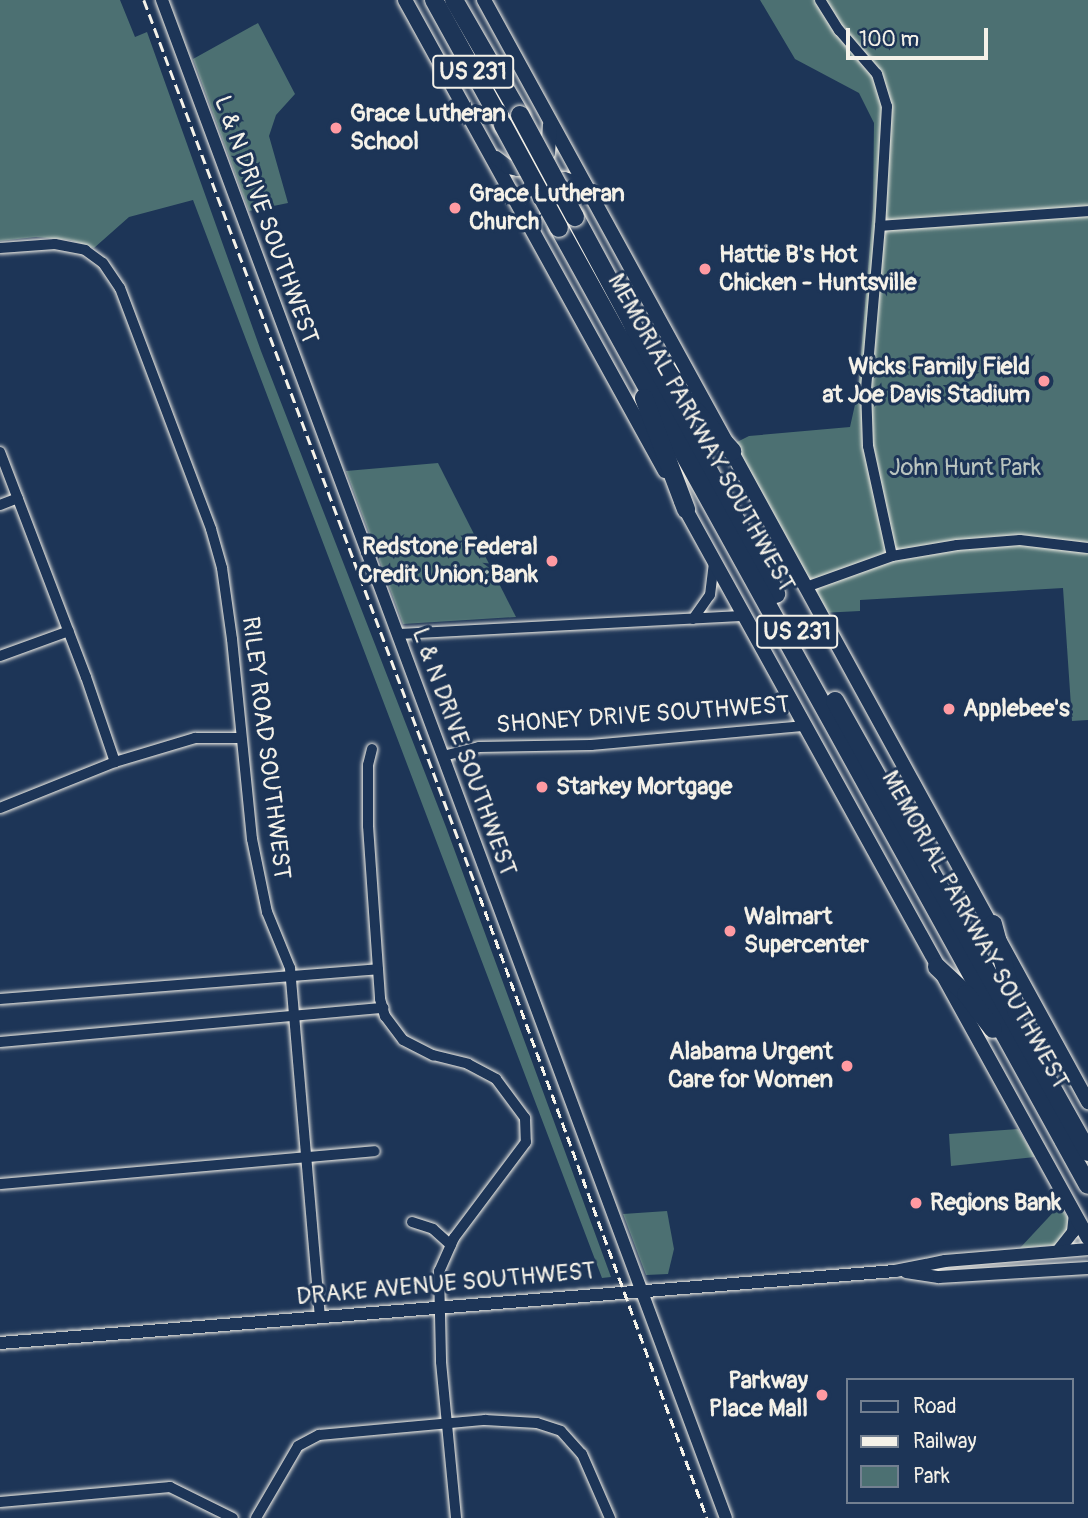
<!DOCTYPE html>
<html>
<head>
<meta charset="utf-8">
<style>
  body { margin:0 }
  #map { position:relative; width:1088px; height:1518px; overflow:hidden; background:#1d3557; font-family:Pangolin,sans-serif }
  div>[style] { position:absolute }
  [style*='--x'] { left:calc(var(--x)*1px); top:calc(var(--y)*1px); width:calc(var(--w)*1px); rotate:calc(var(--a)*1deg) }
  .green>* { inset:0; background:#4c7072 }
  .roads { filter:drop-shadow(0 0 2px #f4f1e8) drop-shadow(0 0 2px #f4f1e8) }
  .minor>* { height:10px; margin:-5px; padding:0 5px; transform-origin:5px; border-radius:5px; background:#1d3557 }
  .tertiary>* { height:12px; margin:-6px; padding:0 6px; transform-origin:6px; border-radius:6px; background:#1d3557 }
  .secondary>* { height:14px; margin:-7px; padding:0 7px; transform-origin:7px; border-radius:7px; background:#1d3557 }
  .motorway>* { height:18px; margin:-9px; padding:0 9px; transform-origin:9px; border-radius:9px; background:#1d3557 }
  .rail>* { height:2.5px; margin-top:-1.25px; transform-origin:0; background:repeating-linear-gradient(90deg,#f4f1e8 0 10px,transparent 0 15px) }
  .bridges { filter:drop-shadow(0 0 2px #f4f1e8) drop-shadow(0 0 2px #f4f1e8) }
  .motorway-bridge>* { height:18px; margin:-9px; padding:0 9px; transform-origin:9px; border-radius:9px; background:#1d3557 }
  .dots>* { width:19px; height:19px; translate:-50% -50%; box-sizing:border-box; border:4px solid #1d3557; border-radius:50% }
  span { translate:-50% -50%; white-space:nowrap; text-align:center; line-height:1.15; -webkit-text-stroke:6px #1d3557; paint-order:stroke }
  .shield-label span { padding:2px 5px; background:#1d3557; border:2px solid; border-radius:5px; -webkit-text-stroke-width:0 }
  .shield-label { font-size:23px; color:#f4f1e8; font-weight:700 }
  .poi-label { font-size:24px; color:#f4f1e8; font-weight:700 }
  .left { translate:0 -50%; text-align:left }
  .right { translate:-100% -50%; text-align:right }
  .street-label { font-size:24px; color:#f4f1e8 }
  .park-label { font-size:24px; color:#b9c4bf }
  .legend { position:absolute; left:846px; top:1378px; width:228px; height:126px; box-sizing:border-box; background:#1d3557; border:2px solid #738091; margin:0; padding:9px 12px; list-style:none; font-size:21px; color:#f4f1e8 }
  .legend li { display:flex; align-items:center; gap:14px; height:35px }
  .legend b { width:35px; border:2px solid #738091 }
  .scale { position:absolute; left:846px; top:28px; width:142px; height:32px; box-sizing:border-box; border:4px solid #f4f1e8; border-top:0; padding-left:9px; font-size:21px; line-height:24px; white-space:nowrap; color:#f4f1e8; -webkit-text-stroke:5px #1d3557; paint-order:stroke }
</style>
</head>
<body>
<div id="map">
  <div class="green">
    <i style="clip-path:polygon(0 0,120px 0,135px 37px,147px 32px,261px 351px,446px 827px,611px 1277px,602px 1278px,193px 200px,129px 217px,94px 248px,70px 240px,36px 237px,0 241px)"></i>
    <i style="clip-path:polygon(760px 0,1088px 0,1088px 720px,1072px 721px,1063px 588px,860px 600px,860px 611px,821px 613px,729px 446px,749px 436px,850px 427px,858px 391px,873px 208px,874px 123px,859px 93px,795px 59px)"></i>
    <i style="clip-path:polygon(258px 23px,295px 94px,276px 115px,269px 136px,288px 203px,249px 211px,193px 59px)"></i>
    <i style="clip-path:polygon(438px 463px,516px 617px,403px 624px,346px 471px)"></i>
    <i style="clip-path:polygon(1018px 1129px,1035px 1157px,951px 1166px,949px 1134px)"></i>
    <i style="clip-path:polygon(1060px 1205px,1068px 1218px,1067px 1235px,1055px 1245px,1020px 1248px)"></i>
    <i style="clip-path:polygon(667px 1211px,674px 1249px,668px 1274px,646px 1275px,623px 1214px)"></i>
  </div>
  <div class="roads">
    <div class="minor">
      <i style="--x:820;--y:0;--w:36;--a:58"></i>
      <i style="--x:839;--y:30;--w:58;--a:49.2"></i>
      <i style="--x:877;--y:74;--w:34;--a:73"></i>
      <i style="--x:887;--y:106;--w:120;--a:93.3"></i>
      <i style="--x:0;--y:248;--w:55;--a:-4.2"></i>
      <i style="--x:55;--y:244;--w:31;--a:11"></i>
      <i style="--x:85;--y:250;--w:22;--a:36"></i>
      <i style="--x:103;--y:263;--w:30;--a:56"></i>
      <i style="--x:120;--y:288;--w:258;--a:69.3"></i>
      <i style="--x:211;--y:529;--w:41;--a:74.2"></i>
      <i style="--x:222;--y:568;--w:72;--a:82"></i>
      <i style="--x:232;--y:639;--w:201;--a:84.3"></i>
      <i style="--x:252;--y:839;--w:75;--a:78.4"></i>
      <i style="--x:267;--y:912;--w:61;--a:67.7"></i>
      <i style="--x:290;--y:968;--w:349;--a:85.1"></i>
      <i style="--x:0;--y:452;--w:241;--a:69.1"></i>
      <i style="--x:86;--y:677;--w:90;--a:71.2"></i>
      <i style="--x:0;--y:505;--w:19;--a:-21"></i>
      <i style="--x:892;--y:556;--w:113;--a:-102.3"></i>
      <i style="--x:868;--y:446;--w:57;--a:-92"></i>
      <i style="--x:866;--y:389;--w:164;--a:-85.1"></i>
      <i style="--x:880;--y:226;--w:209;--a:-4.1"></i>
      <i style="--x:806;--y:587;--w:91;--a:-19.8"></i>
      <i style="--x:892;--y:556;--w:66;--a:-9.6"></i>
      <i style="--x:957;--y:545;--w:63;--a:-4.5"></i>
      <i style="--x:1020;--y:540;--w:68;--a:6.7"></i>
      <i style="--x:693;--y:619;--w:29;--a:-55"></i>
      <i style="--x:710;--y:595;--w:32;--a:-83"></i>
      <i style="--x:399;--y:634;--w:347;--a:-3"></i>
      <i style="--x:0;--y:656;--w:73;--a:-19.9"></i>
      <i style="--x:372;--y:749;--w:16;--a:104"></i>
      <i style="--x:368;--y:765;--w:61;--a:90"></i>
      <i style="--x:368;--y:826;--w:173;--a:86"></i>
      <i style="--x:380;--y:999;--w:18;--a:74"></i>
      <i style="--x:385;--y:1016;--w:30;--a:53"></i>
      <i style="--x:403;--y:1040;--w:34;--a:27"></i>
      <i style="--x:433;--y:1055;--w:36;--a:14"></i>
      <i style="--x:468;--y:1064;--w:32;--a:28"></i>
      <i style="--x:496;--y:1079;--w:49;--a:53.4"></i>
      <i style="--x:525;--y:1118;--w:24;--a:88"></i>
      <i style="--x:526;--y:1142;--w:120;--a:126.9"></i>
      <i style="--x:454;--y:1238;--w:36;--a:114"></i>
      <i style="--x:439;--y:1271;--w:91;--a:88.7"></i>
      <i style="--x:441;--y:1362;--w:157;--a:84.5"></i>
      <i style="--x:443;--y:756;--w:37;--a:-14"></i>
      <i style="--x:479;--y:747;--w:112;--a:-1"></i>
      <i style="--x:591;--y:745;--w:215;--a:-5.1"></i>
      <i style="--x:0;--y:808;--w:124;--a:-21.8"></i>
      <i style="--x:115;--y:762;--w:84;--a:-16.7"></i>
      <i style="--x:195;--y:738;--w:46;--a:0"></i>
      <i style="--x:0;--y:999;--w:379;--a:-4.5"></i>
      <i style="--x:0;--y:1042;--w:385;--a:-5.1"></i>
      <i style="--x:0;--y:1184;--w:376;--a:-5"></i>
      <i style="--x:412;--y:1222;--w:22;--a:18"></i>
      <i style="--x:433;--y:1229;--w:24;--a:42"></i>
      <i style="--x:0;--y:1502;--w:171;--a:-5"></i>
      <i style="--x:170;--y:1487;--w:70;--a:26.2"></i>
      <i style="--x:256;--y:1518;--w:83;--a:-59.7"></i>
      <i style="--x:298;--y:1446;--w:24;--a:-28"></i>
      <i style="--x:319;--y:1435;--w:167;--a:-5.2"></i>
      <i style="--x:485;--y:1420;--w:52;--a:3.3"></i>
      <i style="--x:537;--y:1423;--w:25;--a:18"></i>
      <i style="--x:561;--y:1431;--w:31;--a:48"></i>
      <i style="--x:582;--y:1454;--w:70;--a:66.4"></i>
    </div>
    <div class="tertiary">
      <i style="--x:162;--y:0;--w:1619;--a:69.62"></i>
      <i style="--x:1058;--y:1251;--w:24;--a:-52"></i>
      <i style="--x:1073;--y:1232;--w:18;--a:-84"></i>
      <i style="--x:906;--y:1272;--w:33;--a:9"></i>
      <i style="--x:939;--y:1277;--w:149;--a:-3.5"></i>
      <i style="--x:0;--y:1343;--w:898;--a:-4.6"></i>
      <i style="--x:895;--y:1271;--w:51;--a:-11.3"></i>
      <i style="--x:945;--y:1261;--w:144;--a:-4.8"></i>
    </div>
    <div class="secondary">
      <i style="--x:405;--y:0;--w:538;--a:61.1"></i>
      <i style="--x:484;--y:0;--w:1257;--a:61.27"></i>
      <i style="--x:496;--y:158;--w:15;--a:37"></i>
      <i style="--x:508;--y:167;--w:10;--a:11"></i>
      <i style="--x:518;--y:169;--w:22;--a:-21"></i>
      <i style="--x:539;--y:161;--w:12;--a:-42"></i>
      <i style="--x:548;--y:153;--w:28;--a:-86"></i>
      <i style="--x:533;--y:224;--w:17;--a:-93"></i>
      <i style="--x:532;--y:207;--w:20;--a:-63"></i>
      <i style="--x:541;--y:189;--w:12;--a:-35"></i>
      <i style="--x:551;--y:182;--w:13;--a:-13"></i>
      <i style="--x:564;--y:179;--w:23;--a:18"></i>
      <i style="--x:681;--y:501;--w:842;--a:61.09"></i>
    </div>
    <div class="motorway">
      <i style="--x:434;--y:0;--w:143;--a:61.1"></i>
      <i style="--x:454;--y:0;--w:133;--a:60.1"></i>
      <i style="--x:575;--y:217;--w:118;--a:61.7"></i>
      <i style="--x:631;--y:321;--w:40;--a:66.6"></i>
      <i style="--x:647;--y:358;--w:269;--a:61.3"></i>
      <i style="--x:559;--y:228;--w:1093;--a:61.07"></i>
      <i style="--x:663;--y:364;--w:40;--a:58"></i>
      <i style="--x:684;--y:398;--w:72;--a:47.8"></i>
      <i style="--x:644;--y:398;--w:119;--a:69.3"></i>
      <i style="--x:835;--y:701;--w:517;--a:60.71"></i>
      <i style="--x:993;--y:924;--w:92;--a:74.9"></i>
      <i style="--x:937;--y:967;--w:40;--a:43"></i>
      <i style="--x:966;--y:994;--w:44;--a:52.4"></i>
    </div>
  </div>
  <div class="rail">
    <i style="--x:144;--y:0;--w:958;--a:69.46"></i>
    <i style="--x:480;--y:897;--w:661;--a:69.92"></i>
  </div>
  <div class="bridges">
    <div class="motorway-bridge">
      <i style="--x:520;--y:115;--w:116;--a:61.7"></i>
      <i style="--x:503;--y:125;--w:117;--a:61.5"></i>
    </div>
  </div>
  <div class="dots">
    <i style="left:336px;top:128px;background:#ff9aa2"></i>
    <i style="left:455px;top:208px;background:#ff9aa2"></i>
    <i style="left:705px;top:269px;background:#ff9aa2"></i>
    <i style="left:1044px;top:381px;background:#ff9aa2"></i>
    <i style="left:552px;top:561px;background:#ff9aa2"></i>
    <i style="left:949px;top:709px;background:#ff9aa2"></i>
    <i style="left:542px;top:787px;background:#ff9aa2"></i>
    <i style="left:730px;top:931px;background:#ff9aa2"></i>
    <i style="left:847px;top:1066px;background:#ff9aa2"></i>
    <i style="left:916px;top:1203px;background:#ff9aa2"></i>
    <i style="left:822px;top:1395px;background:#ff9aa2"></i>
  </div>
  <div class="shield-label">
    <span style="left:473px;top:72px">US 231</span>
    <span style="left:797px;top:632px">US 231</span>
  </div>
  <div class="poi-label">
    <span class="left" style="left:350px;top:128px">Grace Lutheran<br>School</span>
    <span class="left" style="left:469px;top:208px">Grace Lutheran<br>Church</span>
    <span class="left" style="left:719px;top:269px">Hattie B's Hot<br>Chicken - Huntsville</span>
    <span class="right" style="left:1030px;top:381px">Wicks Family Field<br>at Joe Davis Stadium</span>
    <span class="right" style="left:538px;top:561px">Redstone Federal<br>Credit Union;Bank</span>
    <span class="left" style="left:963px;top:709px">Applebee's</span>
    <span class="left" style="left:556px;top:787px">Starkey Mortgage</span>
    <span class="left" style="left:744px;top:931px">Walmart<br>Supercenter</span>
    <span class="right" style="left:833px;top:1066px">Alabama Urgent<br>Care for Women</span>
    <span class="left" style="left:930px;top:1203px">Regions Bank</span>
    <span class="right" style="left:808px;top:1395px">Parkway<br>Place Mall</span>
  </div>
  <div class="street-label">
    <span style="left:266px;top:220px;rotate:70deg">L &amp; N DRIVE SOUTHWEST</span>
    <span style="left:701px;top:433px;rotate:61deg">MEMORIAL PARKWAY SOUTHWEST</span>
    <span style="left:643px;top:715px;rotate:-4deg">SHONEY DRIVE SOUTHWEST</span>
    <span style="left:266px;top:748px;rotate:83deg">RILEY ROAD SOUTHWEST</span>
    <span style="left:464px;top:752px;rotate:70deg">L &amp; N DRIVE SOUTHWEST</span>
    <span style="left:975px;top:930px;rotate:61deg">MEMORIAL PARKWAY SOUTHWEST</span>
    <span style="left:446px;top:1284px;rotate:-5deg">DRAKE AVENUE SOUTHWEST</span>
  </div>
  <div class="park-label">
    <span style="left:965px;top:468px">John Hunt Park</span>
  </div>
  <ul class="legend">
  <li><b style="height:9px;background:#1d3557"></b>Road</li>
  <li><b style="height:9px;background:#f4f1e8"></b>Railway</li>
  <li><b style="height:19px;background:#4c7072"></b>Park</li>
  </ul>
  <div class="scale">100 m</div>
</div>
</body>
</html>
